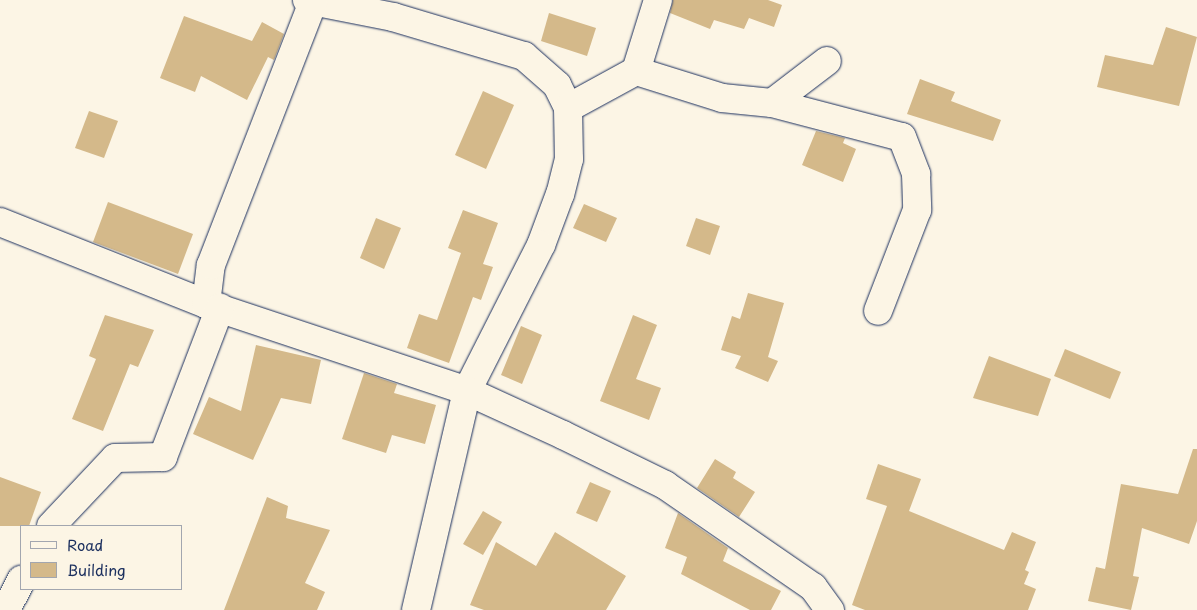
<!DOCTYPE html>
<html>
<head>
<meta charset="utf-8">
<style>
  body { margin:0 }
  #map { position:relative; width:1197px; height:610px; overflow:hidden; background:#fcf5e5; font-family:"Playpen Sans",sans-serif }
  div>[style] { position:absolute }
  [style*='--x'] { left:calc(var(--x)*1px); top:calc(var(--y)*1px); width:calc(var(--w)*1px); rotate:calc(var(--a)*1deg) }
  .building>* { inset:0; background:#d4b98a }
  .roads { filter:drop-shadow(0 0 1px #1b2f5e) drop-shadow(0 0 1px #1b2f5e) }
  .minor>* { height:28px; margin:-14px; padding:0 14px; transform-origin:14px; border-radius:14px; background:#fcf5e5 }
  span { translate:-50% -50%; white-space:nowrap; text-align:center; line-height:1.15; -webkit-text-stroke:4px #fcf5e5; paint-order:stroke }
  .legend { position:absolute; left:20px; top:525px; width:162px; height:65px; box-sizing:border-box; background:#fcf5e5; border:1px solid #a2a6af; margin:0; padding:6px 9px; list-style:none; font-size:15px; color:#1b2f5e }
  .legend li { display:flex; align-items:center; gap:10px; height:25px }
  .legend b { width:25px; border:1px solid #a2a6af }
</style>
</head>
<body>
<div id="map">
  <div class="building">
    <i style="clip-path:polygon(673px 0,768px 0,782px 5px,774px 27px,749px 18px,744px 29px,714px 20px,710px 29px,670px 13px)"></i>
    <i style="clip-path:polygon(549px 13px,596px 28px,587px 56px,541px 41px)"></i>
    <i style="clip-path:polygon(184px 16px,252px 41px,262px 22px,284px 34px,274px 60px,268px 57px,247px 100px,201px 76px,195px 92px,160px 78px)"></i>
    <i style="clip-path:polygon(1166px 27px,1197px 37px,1179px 106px,1097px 87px,1105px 55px,1153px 65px)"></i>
    <i style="clip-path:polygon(920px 79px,955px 92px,951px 101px,1001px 120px,993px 141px,907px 114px)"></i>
    <i style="clip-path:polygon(483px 91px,514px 105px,486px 169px,455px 155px)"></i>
    <i style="clip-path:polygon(89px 111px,118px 121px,104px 158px,75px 148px)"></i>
    <i style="clip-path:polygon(816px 131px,845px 138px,843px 143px,856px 149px,843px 182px,802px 165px)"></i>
    <i style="clip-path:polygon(108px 202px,193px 234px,178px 274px,93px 242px)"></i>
    <i style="clip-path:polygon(584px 204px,617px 218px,606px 242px,573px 228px)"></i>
    <i style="clip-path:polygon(463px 210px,498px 223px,483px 264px,493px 267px,481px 300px,473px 297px,449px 363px,407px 348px,419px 314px,437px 320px,461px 253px,448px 248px)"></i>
    <i style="clip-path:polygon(376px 218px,401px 228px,384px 269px,360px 258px)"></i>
    <i style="clip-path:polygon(696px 218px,720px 226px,710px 255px,686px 246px)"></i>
    <i style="clip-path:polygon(748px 293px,784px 303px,768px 357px,778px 361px,768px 382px,735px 368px,741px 356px,721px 350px,732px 316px,740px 319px)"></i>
    <i style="clip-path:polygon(105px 315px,154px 330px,138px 367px,130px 364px,103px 431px,72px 419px,96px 359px,89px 356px)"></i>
    <i style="clip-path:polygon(633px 315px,657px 325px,636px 379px,661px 388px,649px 420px,600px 401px)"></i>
    <i style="clip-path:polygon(521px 326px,542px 335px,522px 384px,501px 375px)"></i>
    <i style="clip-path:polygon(256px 345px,321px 360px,311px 404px,281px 398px,253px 460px,193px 434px,209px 397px,241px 411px)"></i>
    <i style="clip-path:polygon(1065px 349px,1121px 372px,1110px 399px,1054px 376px)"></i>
    <i style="clip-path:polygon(989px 356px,1051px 379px,1038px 416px,973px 398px)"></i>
    <i style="clip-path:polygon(364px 373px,397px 384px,394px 393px,436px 405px,425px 444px,392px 435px,386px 453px,342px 439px)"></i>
    <i style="clip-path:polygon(1193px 449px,1197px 449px,1197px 521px,1189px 544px,1142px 528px,1133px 576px,1139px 577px,1131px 610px,1088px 601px,1096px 567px,1105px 569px,1121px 484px,1178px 494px)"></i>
    <i style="clip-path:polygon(715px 459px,736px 472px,733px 478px,755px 492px,739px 517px,697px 488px)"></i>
    <i style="clip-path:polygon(878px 464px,921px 479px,909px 511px,1004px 550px,1012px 532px,1036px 542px,1025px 570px,1029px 572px,1024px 584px,1036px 589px,1028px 610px,865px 610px,852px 605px,887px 506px,866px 499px)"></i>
    <i style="clip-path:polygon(0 477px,41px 492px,29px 526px,0 526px)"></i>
    <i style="clip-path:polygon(590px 482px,611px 491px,597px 522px,576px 513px)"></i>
    <i style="clip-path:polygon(267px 497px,288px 506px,286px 518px,330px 530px,305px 583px,325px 592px,317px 610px,224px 610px)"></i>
    <i style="clip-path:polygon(483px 511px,502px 522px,483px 555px,463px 544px)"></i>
    <i style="clip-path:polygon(678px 513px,728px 548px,723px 561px,781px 591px,771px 610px,750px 610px,681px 574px,687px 557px,665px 548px)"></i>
    <i style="clip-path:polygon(555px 532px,626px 576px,606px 610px,484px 610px,470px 605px,496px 542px,536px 566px)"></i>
  </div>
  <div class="roads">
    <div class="minor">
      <i style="--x:307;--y:0;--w:88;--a:11.2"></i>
      <i style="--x:393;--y:17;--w:137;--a:16.6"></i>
      <i style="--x:524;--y:56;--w:44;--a:41.3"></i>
      <i style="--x:557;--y:85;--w:25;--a:64"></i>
      <i style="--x:568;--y:108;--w:51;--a:88.9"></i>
      <i style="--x:569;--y:159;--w:36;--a:104"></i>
      <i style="--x:560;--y:194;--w:54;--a:110.4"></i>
      <i style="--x:541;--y:245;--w:164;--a:116.9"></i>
      <i style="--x:467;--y:391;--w:225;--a:103.1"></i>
      <i style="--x:636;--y:71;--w:74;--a:-72.8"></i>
      <i style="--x:772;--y:103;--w:134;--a:14.7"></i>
      <i style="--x:902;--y:137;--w:40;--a:69"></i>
      <i style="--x:916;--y:174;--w:36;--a:88"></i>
      <i style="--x:917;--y:210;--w:108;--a:111.1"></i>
      <i style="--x:568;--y:108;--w:77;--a:-28.6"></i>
      <i style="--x:636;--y:71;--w:90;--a:17.4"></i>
      <i style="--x:722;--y:98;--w:50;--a:5.7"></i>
      <i style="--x:772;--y:103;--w:69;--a:-37.4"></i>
      <i style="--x:0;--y:222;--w:222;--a:21.7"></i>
      <i style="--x:206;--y:304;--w:275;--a:18.4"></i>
      <i style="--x:467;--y:391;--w:106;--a:24.6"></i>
      <i style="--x:563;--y:435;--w:114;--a:26.1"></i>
      <i style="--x:665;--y:485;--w:180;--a:34.6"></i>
      <i style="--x:813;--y:587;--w:29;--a:54"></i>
      <i style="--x:206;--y:304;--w:39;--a:-83"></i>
      <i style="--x:211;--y:265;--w:282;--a:-68.8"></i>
      <i style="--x:51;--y:526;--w:93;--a:-46.7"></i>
      <i style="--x:115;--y:458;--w:48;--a:-1.2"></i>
      <i style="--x:163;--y:457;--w:160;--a:-69.1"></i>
      <i style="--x:6;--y:610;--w:34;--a:-63"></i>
    </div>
  </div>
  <ul class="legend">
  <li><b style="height:6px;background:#fcf5e5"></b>Road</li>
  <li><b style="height:14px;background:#d4b98a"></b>Building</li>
  </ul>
</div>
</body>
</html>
